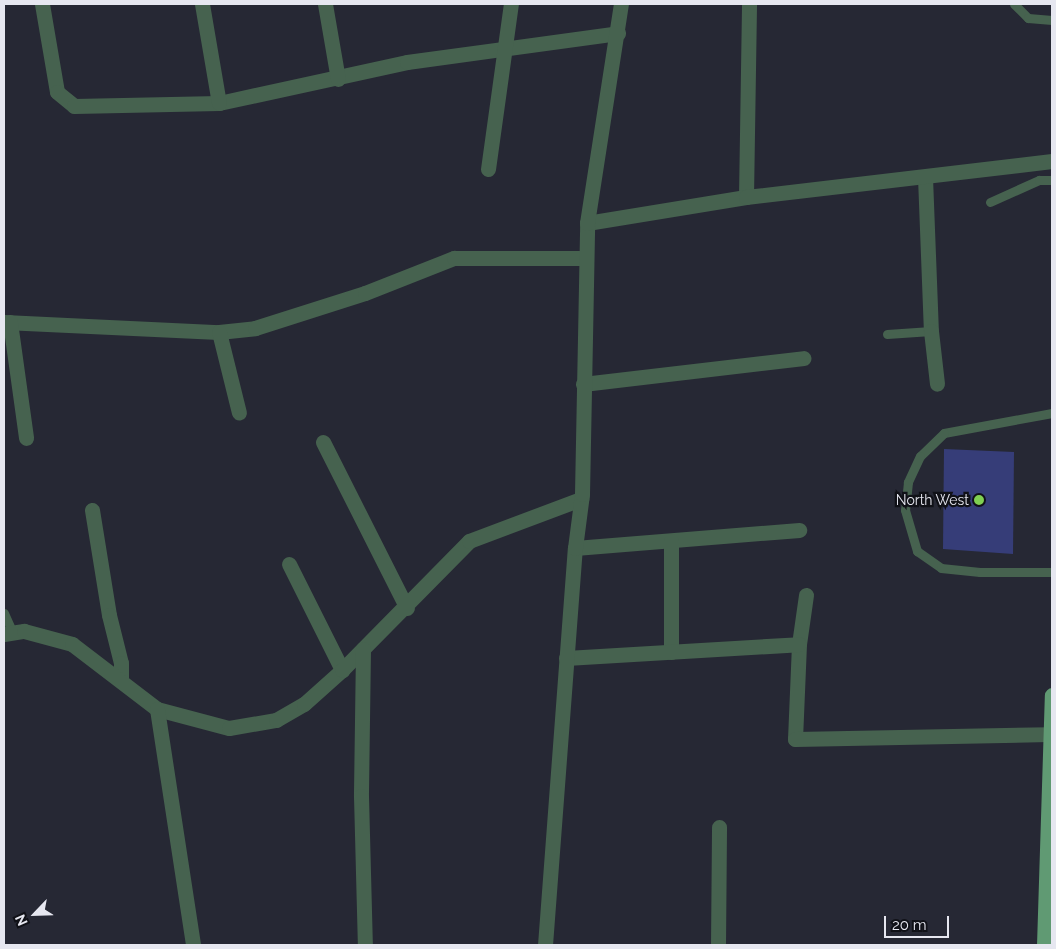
<!DOCTYPE html>
<html>
<head>
<meta charset="utf-8">
<style>
  body { margin:0 }
  #map { position:relative; width:1056px; height:949px; overflow:hidden; background:#262834; font-family:Raleway,sans-serif }
  div>[style] { position:absolute }
  [style*='--x'] { left:calc(var(--x)*1px); top:calc(var(--y)*1px); width:calc(var(--w)*1px); rotate:calc(var(--a)*1deg) }
  .building>* { inset:0; background:#363d78 }
  .lane>* { height:9px; margin:-4.5px; padding:0 4.5px; transform-origin:4.5px; border-radius:4.5px; background:#46624f }
  .street>* { height:15px; margin:-7.5px; padding:0 7.5px; transform-origin:7.5px; border-radius:7.5px; background:#46624f }
  .primary>* { height:15px; margin:-7.5px; padding:0 7.5px; transform-origin:7.5px; border-radius:7.5px; background:#609a73 }
  .dots>* { width:14px; height:14px; translate:-50% -50%; box-sizing:border-box; border:2px solid #101117; border-radius:50% }
  span { translate:-50% -50%; white-space:nowrap; text-align:center; line-height:1.15; -webkit-text-stroke:4.5px #101117; paint-order:stroke }
  .poi-label { font-size:14px; color:#e6e7f0 }
  .right { translate:-100% -50%; text-align:right }
  .frame { position:absolute; inset:0; border:5px solid #e6e7f0; pointer-events:none }
  .north { position:absolute; left:10px; top:889px; width:50px; height:50px; -webkit-text-stroke:4px #101117; paint-order:stroke; rotate:246deg; font-size:14px; font-weight:700; line-height:20px; text-align:center; color:#e6e7f0 }
  .north::after { content:''; display:block; margin:auto; width:18px; height:22px; background:#e6e7f0; clip-path:polygon(50% 0,100% 100%,50% 72%,0 100%) }
  .scale { position:absolute; left:884px; top:916px; width:65px; height:22px; box-sizing:border-box; border:2px solid #e6e7f0; border-top:0; padding-left:6px; font-size:15px; line-height:18px; white-space:nowrap; color:#e6e7f0; -webkit-text-stroke:4px #101117; paint-order:stroke }
</style>
</head>
<body>
<div id="map">
  <div class="building">
    <i style="clip-path:polygon(944px 449px,1014px 452px,1013px 554px,943px 549px)"></i>
  </div>
  <div class="lane">
    <i style="--x:1014;--y:4;--w:20;--a:45"></i>
    <i style="--x:1028;--y:18;--w:24;--a:5"></i>
    <i style="--x:990;--y:202;--w:54;--a:-24.2"></i>
    <i style="--x:1039;--y:180;--w:13;--a:0"></i>
    <i style="--x:887;--y:334;--w:44;--a:-3.9"></i>
    <i style="--x:1052;--y:413;--w:110;--a:169.5"></i>
    <i style="--x:944;--y:433;--w:33;--a:136"></i>
    <i style="--x:920;--y:456;--w:29;--a:115"></i>
    <i style="--x:908;--y:482;--w:28;--a:96"></i>
    <i style="--x:905;--y:510;--w:43;--a:73.7"></i>
    <i style="--x:917;--y:551;--w:29;--a:35"></i>
    <i style="--x:941;--y:568;--w:39;--a:6"></i>
    <i style="--x:980;--y:572;--w:72;--a:0"></i>
    <i style="--x:4;--y:613;--w:22;--a:66"></i>
  </div>
  <div class="street">
    <i style="--x:42;--y:4;--w:89;--a:80.3"></i>
    <i style="--x:57;--y:92;--w:22;--a:39"></i>
    <i style="--x:74;--y:106;--w:145;--a:-1.2"></i>
    <i style="--x:219;--y:103;--w:192;--a:-12.3"></i>
    <i style="--x:407;--y:62;--w:213;--a:-7.8"></i>
    <i style="--x:202;--y:4;--w:100;--a:80.3"></i>
    <i style="--x:325;--y:4;--w:76;--a:80.2"></i>
    <i style="--x:488;--y:169;--w:167;--a:-82.1"></i>
    <i style="--x:925;--y:177;--w:154;--a:87.8"></i>
    <i style="--x:931;--y:331;--w:53;--a:83.5"></i>
    <i style="--x:746;--y:197;--w:193;--a:-89.1"></i>
    <i style="--x:587;--y:223;--w:161;--a:-9.3"></i>
    <i style="--x:746;--y:197;--w:308;--a:-6.7"></i>
    <i style="--x:4;--y:322;--w:215;--a:2.7"></i>
    <i style="--x:219;--y:332;--w:36;--a:-6"></i>
    <i style="--x:255;--y:328;--w:115;--a:-17.7"></i>
    <i style="--x:365;--y:293;--w:96;--a:-21.5"></i>
    <i style="--x:454;--y:258;--w:131;--a:0"></i>
    <i style="--x:10;--y:322;--w:117;--a:82.1"></i>
    <i style="--x:219;--y:332;--w:83;--a:76.1"></i>
    <i style="--x:583;--y:384;--w:222;--a:-6.7"></i>
    <i style="--x:323;--y:442;--w:186;--a:63.2"></i>
    <i style="--x:92;--y:510;--w:106;--a:80.8"></i>
    <i style="--x:109;--y:615;--w:49;--a:76"></i>
    <i style="--x:121;--y:663;--w:17;--a:90"></i>
    <i style="--x:575;--y:548;--w:225;--a:-4.6"></i>
    <i style="--x:289;--y:564;--w:119;--a:63.4"></i>
    <i style="--x:806;--y:595;--w:49;--a:98.1"></i>
    <i style="--x:799;--y:644;--w:95;--a:92.4"></i>
    <i style="--x:795;--y:739;--w:254;--a:-1.1"></i>
    <i style="--x:4;--y:634;--w:20;--a:-9"></i>
    <i style="--x:24;--y:631;--w:50;--a:15.2"></i>
    <i style="--x:72;--y:644;--w:107;--a:37.4"></i>
    <i style="--x:157;--y:709;--w:74;--a:14.8"></i>
    <i style="--x:229;--y:728;--w:48;--a:-9.7"></i>
    <i style="--x:276;--y:720;--w:32;--a:-30"></i>
    <i style="--x:304;--y:704;--w:51;--a:-41.8"></i>
    <i style="--x:342;--y:670;--w:181;--a:-45.4"></i>
    <i style="--x:469;--y:541;--w:120;--a:-20.6"></i>
    <i style="--x:363;--y:649;--w:147;--a:90.8"></i>
    <i style="--x:361;--y:796;--w:149;--a:88.5"></i>
    <i style="--x:671;--y:652;--w:111;--a:-90"></i>
    <i style="--x:566;--y:658;--w:233;--a:-3.4"></i>
    <i style="--x:157;--y:709;--w:239;--a:81.3"></i>
    <i style="--x:545;--y:945;--w:398;--a:-85.7"></i>
    <i style="--x:575;--y:548;--w:54;--a:-82.6"></i>
    <i style="--x:582;--y:494;--w:271;--a:-88.9"></i>
    <i style="--x:587;--y:223;--w:222;--a:-81.2"></i>
    <i style="--x:718;--y:945;--w:118;--a:-89.5"></i>
  </div>
  <div class="primary">
    <i style="--x:1044;--y:945;--w:250;--a:-88.2"></i>
  </div>
  <div class="dots">
    <i style="left:979px;top:500px;background:#7fd052"></i>
  </div>
  <div class="poi-label">
    <span class="right" style="left:969px;top:500px">North West</span>
  </div>
  <div class="frame"></div>
  <div class="north">N</div>
  <div class="scale">20 m</div>
</div>
</body>
</html>
